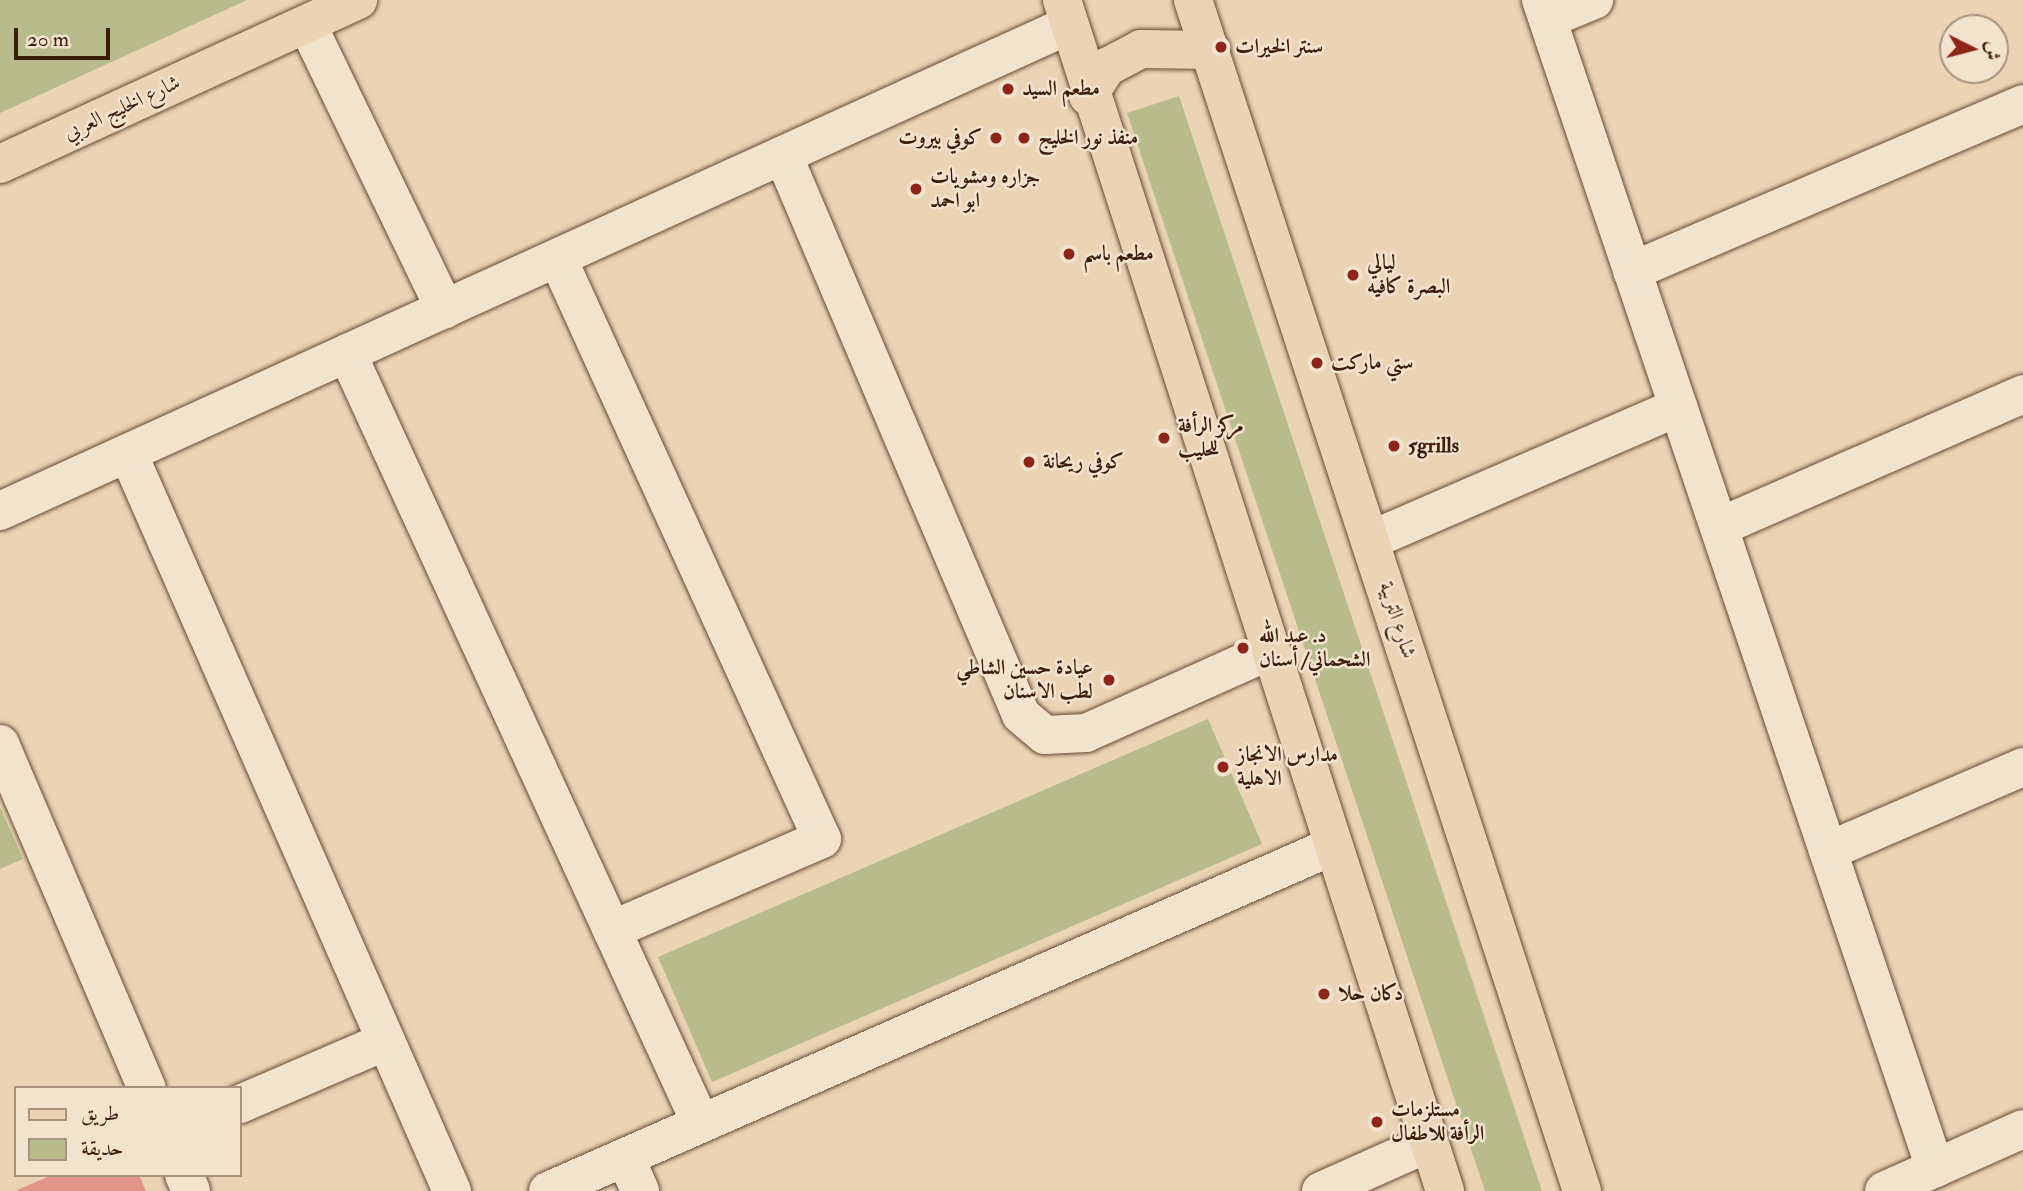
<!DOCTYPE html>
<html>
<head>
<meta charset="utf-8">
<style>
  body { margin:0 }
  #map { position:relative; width:2023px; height:1191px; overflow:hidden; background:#ead4b4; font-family:"IM FELL Double Pica",Amiri,serif }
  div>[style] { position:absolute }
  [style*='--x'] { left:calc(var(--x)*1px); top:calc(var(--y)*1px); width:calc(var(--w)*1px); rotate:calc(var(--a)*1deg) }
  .green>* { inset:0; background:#b8bc8c }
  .building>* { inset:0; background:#e3958a }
  .roads { filter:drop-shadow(0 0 2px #674a32) drop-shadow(0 0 2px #674a32) }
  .minor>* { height:38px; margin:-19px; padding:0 19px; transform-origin:19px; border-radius:19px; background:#f1e3ce }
  .major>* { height:38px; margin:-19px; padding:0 19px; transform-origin:19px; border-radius:19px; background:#ead4b4 }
  .dots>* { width:19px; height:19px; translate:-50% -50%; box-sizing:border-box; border:4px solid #f1e3ce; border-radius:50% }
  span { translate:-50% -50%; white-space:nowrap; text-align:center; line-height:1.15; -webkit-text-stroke:5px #f1e3ce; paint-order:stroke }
  .poi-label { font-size:21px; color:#3b1c07; font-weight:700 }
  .left { translate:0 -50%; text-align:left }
  .right { translate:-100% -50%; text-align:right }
  .street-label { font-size:21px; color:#3b1c07 }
  .legend { position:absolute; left:14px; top:1086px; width:228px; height:91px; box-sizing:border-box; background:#f1e3ce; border:2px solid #a8937e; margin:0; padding:9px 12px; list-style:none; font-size:21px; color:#3b1c07 }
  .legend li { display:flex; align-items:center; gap:14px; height:35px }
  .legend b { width:35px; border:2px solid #a8937e }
  .north { position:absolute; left:1939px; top:14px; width:70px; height:70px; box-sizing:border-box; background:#f1e3ce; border:2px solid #a8937e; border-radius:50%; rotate:96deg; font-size:19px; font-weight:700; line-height:28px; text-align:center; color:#3b1c07 }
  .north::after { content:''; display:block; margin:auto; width:24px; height:32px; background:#8f2418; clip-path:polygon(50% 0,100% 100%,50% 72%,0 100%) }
  .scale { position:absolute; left:14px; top:28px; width:96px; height:32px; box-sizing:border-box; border:4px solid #3b1c07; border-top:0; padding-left:9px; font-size:21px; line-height:24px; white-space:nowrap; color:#3b1c07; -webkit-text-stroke:5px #f1e3ce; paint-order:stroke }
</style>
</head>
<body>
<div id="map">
  <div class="green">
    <i style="clip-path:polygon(0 0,247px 0,0 113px)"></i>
    <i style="clip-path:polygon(1179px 96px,1542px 1191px,1485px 1191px,1127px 113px)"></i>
    <i style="clip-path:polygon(1208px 719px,1262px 844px,712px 1082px,658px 957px)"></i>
    <i style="clip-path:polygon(0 807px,23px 859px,0 869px)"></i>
  </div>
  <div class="building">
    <i style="clip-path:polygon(52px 1175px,139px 1175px,146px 1191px,15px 1191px)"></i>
  </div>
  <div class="roads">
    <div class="minor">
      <i style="--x:1541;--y:0;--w:1233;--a:71.36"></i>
      <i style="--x:1548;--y:19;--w:50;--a:-22.4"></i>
      <i style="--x:307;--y:24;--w:317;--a:64.2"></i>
      <i style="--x:783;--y:155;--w:608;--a:66.97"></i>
      <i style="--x:1021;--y:715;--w:31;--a:40"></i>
      <i style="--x:1045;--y:735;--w:41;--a:-2.8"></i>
      <i style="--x:1086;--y:733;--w:201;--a:-24.1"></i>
      <i style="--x:558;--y:259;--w:637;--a:65.53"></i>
      <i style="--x:822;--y:839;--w:229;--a:156.6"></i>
      <i style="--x:1632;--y:271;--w:425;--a:-23.1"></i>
      <i style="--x:347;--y:353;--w:848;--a:65.34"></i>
      <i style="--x:128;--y:453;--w:806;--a:66.3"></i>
      <i style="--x:0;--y:511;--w:1174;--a:-24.45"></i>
      <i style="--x:1719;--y:527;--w:332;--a:-23.6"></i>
      <i style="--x:1371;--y:540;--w:335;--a:-23.4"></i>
      <i style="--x:0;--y:744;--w:374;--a:66.9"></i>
      <i style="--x:1828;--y:851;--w:212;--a:-23.3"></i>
      <i style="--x:240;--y:1104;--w:157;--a:-23.3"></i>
      <i style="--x:625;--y:1157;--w:37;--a:66"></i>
      <i style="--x:184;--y:1175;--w:17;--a:66"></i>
      <i style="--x:548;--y:1191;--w:857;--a:-23.73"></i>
      <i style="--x:1321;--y:1191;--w:118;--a:-24"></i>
      <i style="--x:1884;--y:1191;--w:152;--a:-24"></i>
    </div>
    <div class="major">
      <i style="--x:1062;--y:0;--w:1251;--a:72.17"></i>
      <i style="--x:1193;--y:0;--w:1253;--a:71.91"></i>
      <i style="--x:1088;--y:96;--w:35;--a:-57"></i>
      <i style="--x:1107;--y:67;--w:38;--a:-28"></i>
      <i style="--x:1141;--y:49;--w:70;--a:0.8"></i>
      <i style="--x:0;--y:164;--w:394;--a:-24.6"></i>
    </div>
  </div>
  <div class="dots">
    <i style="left:1221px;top:47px;background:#8f2418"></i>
    <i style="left:1008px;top:89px;background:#8f2418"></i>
    <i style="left:996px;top:138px;background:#8f2418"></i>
    <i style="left:1024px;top:138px;background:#8f2418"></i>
    <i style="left:916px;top:189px;background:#8f2418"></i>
    <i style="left:1069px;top:254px;background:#8f2418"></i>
    <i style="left:1353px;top:275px;background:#8f2418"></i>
    <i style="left:1317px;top:363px;background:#8f2418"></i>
    <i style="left:1164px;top:438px;background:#8f2418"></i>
    <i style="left:1394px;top:446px;background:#8f2418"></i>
    <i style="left:1029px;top:462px;background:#8f2418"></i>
    <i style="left:1243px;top:648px;background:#8f2418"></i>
    <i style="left:1109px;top:680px;background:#8f2418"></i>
    <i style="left:1223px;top:767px;background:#8f2418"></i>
    <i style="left:1324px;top:994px;background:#8f2418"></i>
    <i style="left:1377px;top:1122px;background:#8f2418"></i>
  </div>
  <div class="poi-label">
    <span class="left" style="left:1235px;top:47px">سنتر الخيرات</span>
    <span class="left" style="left:1022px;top:89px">مطعم السيد</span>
    <span class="right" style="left:982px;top:138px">كوفي بيروت</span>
    <span class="left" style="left:1038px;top:138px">منفذ نور الخليج</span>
    <span class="left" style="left:930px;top:189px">جزاره ومشويات<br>ابو احمد</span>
    <span class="left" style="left:1083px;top:254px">مطعم باسم</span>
    <span class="left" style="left:1367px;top:275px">ليالي<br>البصرة كافيه</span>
    <span class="left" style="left:1331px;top:363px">ستي ماركت</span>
    <span class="left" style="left:1178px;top:438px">مركز الرأفة<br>للحليب</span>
    <span class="left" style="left:1408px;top:446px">5grills</span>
    <span class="left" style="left:1043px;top:462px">كوفي ريحانة</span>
    <span class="left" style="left:1259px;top:648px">د. عبد الله<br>الشحماني/ أسنان</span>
    <span class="right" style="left:1093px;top:680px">عيادة حسين الشاطي<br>لطب الاسنان</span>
    <span class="left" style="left:1237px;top:767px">مدارس الانجاز<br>الاهلية</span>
    <span class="left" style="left:1338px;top:994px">دكان حلا</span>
    <span class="left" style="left:1391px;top:1122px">مستلزمات<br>الرأفة للاطفال</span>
  </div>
  <div class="street-label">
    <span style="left:122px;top:108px;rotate:-25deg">شارع الخليج العربي</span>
    <span style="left:1397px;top:620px;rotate:72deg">شارع التربية</span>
  </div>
  <ul class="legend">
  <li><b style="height:9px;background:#ead4b4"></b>طريق</li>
  <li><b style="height:19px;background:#b8bc8c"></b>حديقة</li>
  </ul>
  <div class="north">ش</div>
  <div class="scale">20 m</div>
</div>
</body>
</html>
